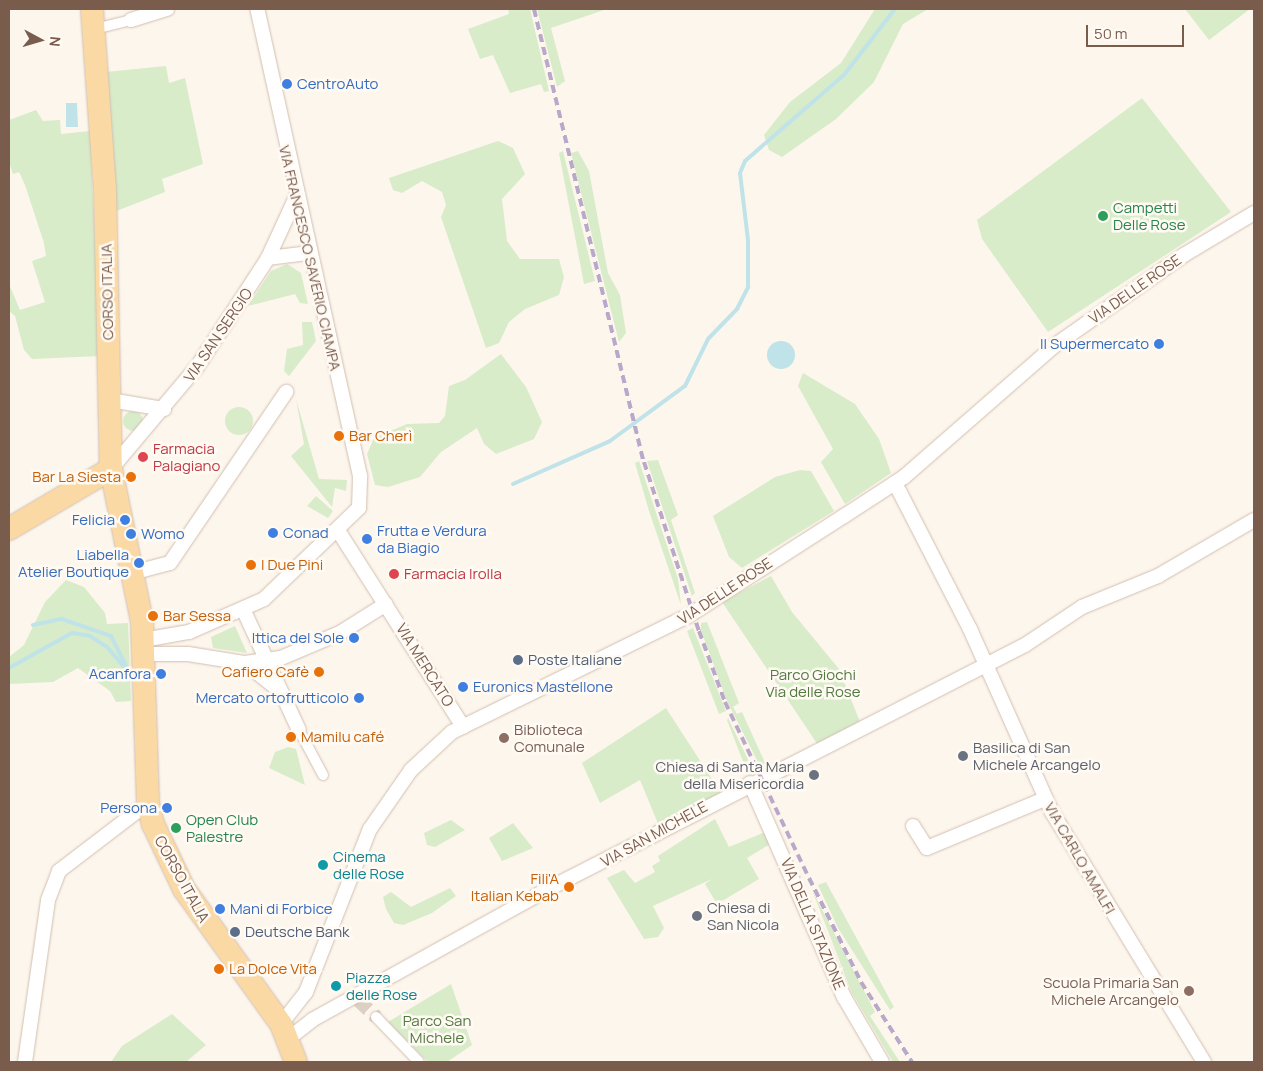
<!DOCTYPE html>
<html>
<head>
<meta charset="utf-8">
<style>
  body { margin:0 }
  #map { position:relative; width:1263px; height:1071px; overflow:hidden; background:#fdf6ec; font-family:Manrope,sans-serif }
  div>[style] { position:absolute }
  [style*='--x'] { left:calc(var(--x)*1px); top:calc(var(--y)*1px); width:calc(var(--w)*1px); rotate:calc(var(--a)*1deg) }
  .green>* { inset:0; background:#d8ecc9 }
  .round { border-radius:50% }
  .water>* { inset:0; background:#bfe3e8 }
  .stream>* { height:4px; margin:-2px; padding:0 2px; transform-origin:2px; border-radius:2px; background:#bfe3e8 }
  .minor-tunnel>* { height:14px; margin-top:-7px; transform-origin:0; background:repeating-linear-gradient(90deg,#dcd0c4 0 14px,transparent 0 21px) }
  .roads { filter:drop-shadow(0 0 1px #d1beb0) drop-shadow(0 0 1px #d1beb0) }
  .pedestrian>* { height:10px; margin:-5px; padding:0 5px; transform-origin:5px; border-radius:5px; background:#fff }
  .minor>* { height:14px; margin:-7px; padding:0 7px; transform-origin:7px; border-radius:7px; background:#fff }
  .primary>* { height:22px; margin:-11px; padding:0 11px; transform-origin:11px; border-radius:11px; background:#fbd9a5 }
  .rail>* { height:4px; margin-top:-2px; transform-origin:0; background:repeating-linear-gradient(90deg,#b9a8c9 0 8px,transparent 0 13px) }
  .dots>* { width:14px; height:14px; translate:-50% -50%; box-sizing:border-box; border:2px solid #fffaf3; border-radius:50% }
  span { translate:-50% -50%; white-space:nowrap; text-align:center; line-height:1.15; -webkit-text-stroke:5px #fffaf3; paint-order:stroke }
  .shop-label { font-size:15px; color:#366cbe }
  .left { translate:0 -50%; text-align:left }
  .right { translate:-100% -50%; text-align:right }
  .leisure-label { font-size:15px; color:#27864d }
  .street-label { font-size:15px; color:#7a5c4d }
  .food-label { font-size:15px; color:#c56008 }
  .health-label { font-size:15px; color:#be3a42 }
  .service-label { font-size:15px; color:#4e5e75 }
  .park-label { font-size:15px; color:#537a41 }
  .education-label { font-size:15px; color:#785e54 }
  .worship-label { font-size:15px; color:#5b616d }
  .culture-label { font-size:15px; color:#0d838f }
  .frame { position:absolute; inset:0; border:10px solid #7a5c4d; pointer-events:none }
  .north { position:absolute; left:15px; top:15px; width:50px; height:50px; -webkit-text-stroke:4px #fffaf3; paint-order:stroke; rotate:96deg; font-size:14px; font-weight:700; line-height:20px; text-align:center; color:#7a5c4d }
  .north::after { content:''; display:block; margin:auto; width:18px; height:22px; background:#7a5c4d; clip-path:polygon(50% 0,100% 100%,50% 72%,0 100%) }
  .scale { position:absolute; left:1086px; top:25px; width:98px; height:22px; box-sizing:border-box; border:2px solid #7a5c4d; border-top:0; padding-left:6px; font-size:15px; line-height:18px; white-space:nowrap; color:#7a5c4d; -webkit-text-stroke:4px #fffaf3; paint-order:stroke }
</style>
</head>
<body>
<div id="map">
  <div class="green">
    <i style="clip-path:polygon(508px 9px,530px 9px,549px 91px,544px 92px,541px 84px,510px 93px,493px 55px,480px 59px,468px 29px,509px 14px)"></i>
    <i style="clip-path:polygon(537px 9px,607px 9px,551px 28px,565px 81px,557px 87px)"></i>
    <i style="clip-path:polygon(875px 9px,928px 9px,903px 24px,874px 82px,836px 119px,782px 157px,769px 150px,764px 135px,790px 102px,841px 63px)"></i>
    <i style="clip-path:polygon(1185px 9px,1250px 9px,1209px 40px)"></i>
    <i style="clip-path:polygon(166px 66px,169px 83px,185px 78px,203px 164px,162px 179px,165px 192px,114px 212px,106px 72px)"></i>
    <i style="clip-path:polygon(1142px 98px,1231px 212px,1048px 332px,982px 239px,977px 220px)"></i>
    <i style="clip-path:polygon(36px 110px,43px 121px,60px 120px,61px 134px,90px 131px,100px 356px,32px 359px,24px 350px,15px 316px,9px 311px,9px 284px,20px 310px,45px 302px,32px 261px,46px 256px,44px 243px,25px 185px,19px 172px,13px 174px,9px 162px,9px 120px)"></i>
    <i style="clip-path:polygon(498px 141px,513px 148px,525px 174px,502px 199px,507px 241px,520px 259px,559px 259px,564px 277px,559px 295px,525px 309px,509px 322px,499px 343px,486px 348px,441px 217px,446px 205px,442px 192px,422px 181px,402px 193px,393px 190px,389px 178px)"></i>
    <i style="clip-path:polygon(563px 151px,595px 281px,584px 284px,559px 153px)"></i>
    <i style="clip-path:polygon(578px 151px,589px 171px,608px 273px,620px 295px,626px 333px,619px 342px,571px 153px)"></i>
    <i style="clip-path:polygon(287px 264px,301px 273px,308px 304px,300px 303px,295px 294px,248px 306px,271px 271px)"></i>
    <i style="clip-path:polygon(302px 322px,312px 322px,316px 341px,289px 376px,284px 371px,287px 349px,303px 345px)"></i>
    <i style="clip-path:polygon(501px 354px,526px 387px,542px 422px,534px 439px,496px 454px,484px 444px,477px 428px,441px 452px,420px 477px,388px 487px,375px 485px,367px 454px,374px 438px,407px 424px,439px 423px,445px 416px,449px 386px,465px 380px)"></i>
    <i style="clip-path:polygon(803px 373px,855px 404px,879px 439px,891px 473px,845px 504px,821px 462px,833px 449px,798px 386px)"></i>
    <i style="clip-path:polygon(296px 399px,319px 479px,347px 480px,346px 491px,335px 488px,332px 507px,291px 456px,304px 444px)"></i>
    <i class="round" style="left:225px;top:407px;width:28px;height:28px"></i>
    <i class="round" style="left:123px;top:411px;width:20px;height:20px"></i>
    <i style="clip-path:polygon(658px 460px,678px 515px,671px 520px,695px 593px,692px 596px,647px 461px)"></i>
    <i style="clip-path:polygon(639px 461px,678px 579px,681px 605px,649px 511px,635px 463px)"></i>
    <i style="clip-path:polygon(800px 470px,811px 471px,834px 511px,742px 568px,729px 557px,713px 516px,775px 477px)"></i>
    <i style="clip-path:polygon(316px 496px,333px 511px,328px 518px,307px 506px)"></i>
    <i style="clip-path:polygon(771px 576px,792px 612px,839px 669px,860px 722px,818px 745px,722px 602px)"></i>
    <i style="clip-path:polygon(66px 580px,84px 587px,105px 613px,107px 624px,128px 623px,131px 701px,116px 702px,110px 691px,78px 668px,53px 682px,9px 684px,9px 657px,24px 645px,45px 602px)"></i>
    <i style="clip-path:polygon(707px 622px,739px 703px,733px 707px,737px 714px,742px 712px,767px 767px,763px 772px,727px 701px,701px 630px,701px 623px)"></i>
    <i style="clip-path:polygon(235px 626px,247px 653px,213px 648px,211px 637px)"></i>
    <i style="clip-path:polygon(693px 628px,726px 711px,719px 714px,687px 631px)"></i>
    <i style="clip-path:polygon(666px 708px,721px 793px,661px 831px,640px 780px,600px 803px,582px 763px)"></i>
    <i style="clip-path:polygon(728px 718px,753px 770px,749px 777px,727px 720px)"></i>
    <i style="clip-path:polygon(288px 747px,296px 749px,305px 785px,269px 768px,275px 752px)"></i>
    <i style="clip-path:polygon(715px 819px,729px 847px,765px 832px,770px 844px,747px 858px,759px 879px,717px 904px,705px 884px,712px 879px,653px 906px,664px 928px,658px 937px,644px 939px,607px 878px,624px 870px,635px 883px,655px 872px,652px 866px,660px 861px,658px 856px)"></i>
    <i style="clip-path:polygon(451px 820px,465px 830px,435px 847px,427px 845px,424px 833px)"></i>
    <i style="clip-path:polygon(513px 823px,533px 848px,502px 861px,489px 838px)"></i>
    <i style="clip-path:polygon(826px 882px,894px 1007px,890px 1010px,838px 928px,818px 885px)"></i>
    <i style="clip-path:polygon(450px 888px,456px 896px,432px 913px,403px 925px,394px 923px,386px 909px,383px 897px,391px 892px,411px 907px)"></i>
    <i style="clip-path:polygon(812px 890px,875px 1012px,870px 1016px,900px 1062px,893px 1062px,852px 993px)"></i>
    <i style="clip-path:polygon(451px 984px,472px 1045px,447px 1062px,428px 1062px,388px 1022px)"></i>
    <i style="clip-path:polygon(172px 1014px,206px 1045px,186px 1062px,111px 1062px,122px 1046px)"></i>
  </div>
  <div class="water">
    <i style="clip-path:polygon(66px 103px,77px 103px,78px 127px,66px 127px)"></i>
    <i class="round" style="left:767px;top:341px;width:28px;height:28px"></i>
  </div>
  <div class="stream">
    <i style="--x:513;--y:484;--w:106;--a:-23.9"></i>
    <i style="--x:610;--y:441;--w:93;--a:-36.3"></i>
    <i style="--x:685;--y:386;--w:52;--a:-63.9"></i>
    <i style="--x:708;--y:339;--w:42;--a:-46"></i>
    <i style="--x:737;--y:309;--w:25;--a:-63"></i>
    <i style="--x:748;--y:287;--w:47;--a:-90"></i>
    <i style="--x:748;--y:240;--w:67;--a:-96.8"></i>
    <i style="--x:740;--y:173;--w:13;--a:-67"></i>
    <i style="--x:745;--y:161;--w:131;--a:-41"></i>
    <i style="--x:844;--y:75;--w:83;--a:-52.3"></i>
    <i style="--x:33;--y:625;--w:30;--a:-12"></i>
    <i style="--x:62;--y:619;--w:52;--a:19.1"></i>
    <i style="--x:111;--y:636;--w:45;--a:63.4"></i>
    <i style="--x:9;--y:668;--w:72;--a:-29.1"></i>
    <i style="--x:72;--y:633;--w:18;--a:9"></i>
    <i style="--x:90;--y:636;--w:20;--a:33"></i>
    <i style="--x:107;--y:647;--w:30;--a:49"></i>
  </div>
  <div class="minor-tunnel">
    <i style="--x:358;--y:1000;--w:25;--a:43"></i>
  </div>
  <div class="roads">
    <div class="pedestrian">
      <i style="--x:103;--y:27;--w:29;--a:-14"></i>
      <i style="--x:299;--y:730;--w:51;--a:61.9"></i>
      <i style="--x:376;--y:1017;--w:62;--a:46.3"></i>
    </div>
    <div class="minor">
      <i style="--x:131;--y:20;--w:38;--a:-17"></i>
      <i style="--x:268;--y:258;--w:41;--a:-7"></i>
      <i style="--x:110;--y:400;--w:55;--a:9.5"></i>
      <i style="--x:111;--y:469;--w:133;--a:-49.9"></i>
      <i style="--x:197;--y:367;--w:130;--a:-56.9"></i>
      <i style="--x:268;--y:258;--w:67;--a:-65.3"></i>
      <i style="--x:895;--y:483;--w:164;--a:62.8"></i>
      <i style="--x:970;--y:629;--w:201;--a:65.9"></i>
      <i style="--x:1052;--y:812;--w:293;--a:58.7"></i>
      <i style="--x:339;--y:532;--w:231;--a:57.5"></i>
      <i style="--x:132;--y:573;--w:39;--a:-15"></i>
      <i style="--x:170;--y:563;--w:207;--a:-55.8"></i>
      <i style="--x:243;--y:609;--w:133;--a:65.2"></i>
      <i style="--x:143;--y:640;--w:47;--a:-9.9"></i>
      <i style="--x:189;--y:632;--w:82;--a:-23.7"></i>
      <i style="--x:264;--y:599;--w:132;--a:-43.8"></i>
      <i style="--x:359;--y:508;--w:32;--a:-88"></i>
      <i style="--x:360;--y:476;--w:478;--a:-102.4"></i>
      <i style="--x:144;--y:654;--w:44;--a:0"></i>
      <i style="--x:188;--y:654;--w:58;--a:9"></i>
      <i style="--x:245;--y:663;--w:36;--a:-8"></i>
      <i style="--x:281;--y:658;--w:64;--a:-23"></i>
      <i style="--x:340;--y:633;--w:54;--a:-32.2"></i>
      <i style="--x:245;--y:663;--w:45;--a:38.7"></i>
      <i style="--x:750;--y:783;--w:234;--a:66.3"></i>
      <i style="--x:844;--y:997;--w:75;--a:59.7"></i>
      <i style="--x:913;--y:826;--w:26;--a:58"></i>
      <i style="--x:927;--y:848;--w:128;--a:-22.6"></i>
      <i style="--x:281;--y:1024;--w:41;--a:-52"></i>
      <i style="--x:306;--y:992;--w:175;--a:-68.6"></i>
      <i style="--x:370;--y:829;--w:72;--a:-55.2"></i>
      <i style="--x:411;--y:770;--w:56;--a:-42.8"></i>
      <i style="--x:452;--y:732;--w:263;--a:-26.2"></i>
      <i style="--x:688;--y:616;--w:185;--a:-32.7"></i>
      <i style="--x:844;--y:516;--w:72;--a:-33"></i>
      <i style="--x:904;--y:477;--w:199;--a:-41.1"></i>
      <i style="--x:1054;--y:346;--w:159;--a:-35"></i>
      <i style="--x:1184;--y:255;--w:82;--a:-31"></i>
      <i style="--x:288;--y:1039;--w:31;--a:-38"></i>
      <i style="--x:312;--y:1020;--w:277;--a:-29"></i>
      <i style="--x:554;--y:886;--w:529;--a:-27.1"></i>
      <i style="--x:1025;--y:645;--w:69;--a:-33.7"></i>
      <i style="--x:1082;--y:607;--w:82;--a:-22.2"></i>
      <i style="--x:1158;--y:576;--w:111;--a:-30.3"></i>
      <i style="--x:25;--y:1062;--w:164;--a:-81.9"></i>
      <i style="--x:48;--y:900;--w:31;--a:-69"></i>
      <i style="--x:59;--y:871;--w:112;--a:-37.4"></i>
    </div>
    <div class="primary">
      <i style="--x:92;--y:9;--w:180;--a:85.9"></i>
      <i style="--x:105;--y:189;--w:280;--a:88.8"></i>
      <i style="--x:111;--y:469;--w:156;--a:78.5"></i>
      <i style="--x:142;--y:622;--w:181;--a:88.1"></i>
      <i style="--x:148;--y:803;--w:22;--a:77"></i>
      <i style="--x:153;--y:824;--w:72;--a:64.5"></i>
      <i style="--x:184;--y:889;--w:166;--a:54.3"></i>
      <i style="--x:281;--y:1024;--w:41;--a:68.5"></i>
      <i style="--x:9;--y:529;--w:118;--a:-30.5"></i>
    </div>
  </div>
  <div class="rail">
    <i style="--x:534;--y:9;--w:466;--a:76.4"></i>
    <i style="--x:644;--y:462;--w:178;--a:72"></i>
    <i style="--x:699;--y:631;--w:76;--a:69.9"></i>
    <i style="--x:725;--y:702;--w:195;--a:64.5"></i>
    <i style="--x:809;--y:878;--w:116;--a:63.4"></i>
    <i style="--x:861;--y:982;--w:95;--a:57.5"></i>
  </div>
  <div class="dots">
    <i style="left:287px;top:84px;background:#3f7fe0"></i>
    <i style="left:1103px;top:216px;background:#2e9e5b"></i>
    <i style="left:1159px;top:344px;background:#3f7fe0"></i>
    <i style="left:339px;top:436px;background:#e8710a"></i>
    <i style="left:143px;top:457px;background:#e0444e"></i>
    <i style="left:131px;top:477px;background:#e8710a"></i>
    <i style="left:125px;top:520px;background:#3f7fe0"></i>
    <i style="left:273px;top:533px;background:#3f7fe0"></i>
    <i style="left:131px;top:534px;background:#3f7fe0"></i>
    <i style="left:367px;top:539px;background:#3f7fe0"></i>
    <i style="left:139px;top:563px;background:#3f7fe0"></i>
    <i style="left:251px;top:565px;background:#e8710a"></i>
    <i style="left:394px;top:574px;background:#e0444e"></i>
    <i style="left:153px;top:616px;background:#e8710a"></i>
    <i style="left:354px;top:638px;background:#3f7fe0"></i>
    <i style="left:518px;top:660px;background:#5c6f8a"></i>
    <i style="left:319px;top:672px;background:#e8710a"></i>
    <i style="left:161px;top:674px;background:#3f7fe0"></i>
    <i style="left:463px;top:687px;background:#3f7fe0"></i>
    <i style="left:359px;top:698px;background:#3f7fe0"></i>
    <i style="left:291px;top:737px;background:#e8710a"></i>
    <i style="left:504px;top:738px;background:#8d6e63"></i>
    <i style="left:963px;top:756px;background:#6b7280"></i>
    <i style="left:814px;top:775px;background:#6b7280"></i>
    <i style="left:167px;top:808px;background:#3f7fe0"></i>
    <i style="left:176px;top:828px;background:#2e9e5b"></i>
    <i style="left:323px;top:865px;background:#0f9aa8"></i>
    <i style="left:569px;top:887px;background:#e8710a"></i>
    <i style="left:220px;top:909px;background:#3f7fe0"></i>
    <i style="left:697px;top:916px;background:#6b7280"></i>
    <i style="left:235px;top:932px;background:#5c6f8a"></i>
    <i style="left:219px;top:969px;background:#e8710a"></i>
    <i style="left:336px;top:986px;background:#0f9aa8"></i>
    <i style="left:1189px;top:991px;background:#8d6e63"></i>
  </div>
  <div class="shop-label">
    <span class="left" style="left:297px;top:84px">CentroAuto</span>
    <span class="right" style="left:1149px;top:344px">Il Supermercato</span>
    <span class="right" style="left:115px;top:520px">Felicia</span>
    <span class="left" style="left:377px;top:539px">Frutta e Verdura<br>da Biagio</span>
    <span class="left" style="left:283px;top:533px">Conad</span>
    <span class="left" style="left:141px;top:534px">Womo</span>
    <span class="right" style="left:129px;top:563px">Liabella<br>Atelier Boutique</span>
    <span class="right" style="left:344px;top:638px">Ittica del Sole</span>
    <span class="right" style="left:151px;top:674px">Acanfora</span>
    <span class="left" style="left:473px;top:687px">Euronics Mastellone</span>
    <span class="right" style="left:349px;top:698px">Mercato ortofrutticolo</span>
    <span class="right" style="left:157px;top:808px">Persona</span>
    <span class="left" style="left:230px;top:909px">Mani di Forbice</span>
  </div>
  <div class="leisure-label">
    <span class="left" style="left:1113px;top:216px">Campetti<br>Delle Rose</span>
    <span class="left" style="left:186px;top:828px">Open Club<br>Palestre</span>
  </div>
  <div class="street-label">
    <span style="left:310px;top:258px;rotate:77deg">VIA FRANCESCO SAVERIO CIAMPA</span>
    <span style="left:1135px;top:289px;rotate:-35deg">VIA DELLE ROSE</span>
    <span style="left:107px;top:292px;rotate:-91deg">CORSO ITALIA</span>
    <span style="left:218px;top:335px;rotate:-56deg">VIA SAN SERGIO</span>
    <span style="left:725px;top:591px;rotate:-33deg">VIA DELLE ROSE</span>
    <span style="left:425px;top:665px;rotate:58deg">VIA MERCATO</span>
    <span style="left:654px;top:834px;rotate:-29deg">VIA SAN MICHELE</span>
    <span style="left:1080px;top:858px;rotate:60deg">VIA CARLO AMALFI</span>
    <span style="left:182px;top:879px;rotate:61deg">CORSO ITALIA</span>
    <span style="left:813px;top:924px;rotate:67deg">VIA DELLA STAZIONE</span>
  </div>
  <div class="food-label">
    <span class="left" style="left:349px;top:436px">Bar Cherì</span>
    <span class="right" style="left:121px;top:477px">Bar La Siesta</span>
    <span class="left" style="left:261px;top:565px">I Due Pini</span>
    <span class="left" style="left:163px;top:616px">Bar Sessa</span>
    <span class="right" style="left:309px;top:672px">Cafiero Cafè</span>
    <span class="left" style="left:301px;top:737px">Mamilu café</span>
    <span class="right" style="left:559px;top:887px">Fili'A<br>Italian Kebab</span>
    <span class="left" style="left:229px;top:969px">La Dolce Vita</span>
  </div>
  <div class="health-label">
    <span class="left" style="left:153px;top:457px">Farmacia<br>Palagiano</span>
    <span class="left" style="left:404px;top:574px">Farmacia Irolla</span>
  </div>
  <div class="service-label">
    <span class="left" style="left:528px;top:660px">Poste Italiane</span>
    <span class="left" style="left:245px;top:932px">Deutsche Bank</span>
  </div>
  <div class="park-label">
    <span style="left:813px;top:683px">Parco Giochi<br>Via delle Rose</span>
    <span style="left:437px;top:1029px">Parco San<br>Michele</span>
  </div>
  <div class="education-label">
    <span class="left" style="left:514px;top:738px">Biblioteca<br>Comunale</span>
    <span class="right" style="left:1179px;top:991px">Scuola Primaria San<br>Michele Arcangelo</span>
  </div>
  <div class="worship-label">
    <span class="left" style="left:973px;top:756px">Basilica di San<br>Michele Arcangelo</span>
    <span class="right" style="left:804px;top:775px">Chiesa di Santa Maria<br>della Misericordia</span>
    <span class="left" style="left:707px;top:916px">Chiesa di<br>San Nicola</span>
  </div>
  <div class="culture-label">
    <span class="left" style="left:333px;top:865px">Cinema<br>delle Rose</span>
    <span class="left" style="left:346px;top:986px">Piazza<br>delle Rose</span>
  </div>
  <div class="frame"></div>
  <div class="north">N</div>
  <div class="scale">50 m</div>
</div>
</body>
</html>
